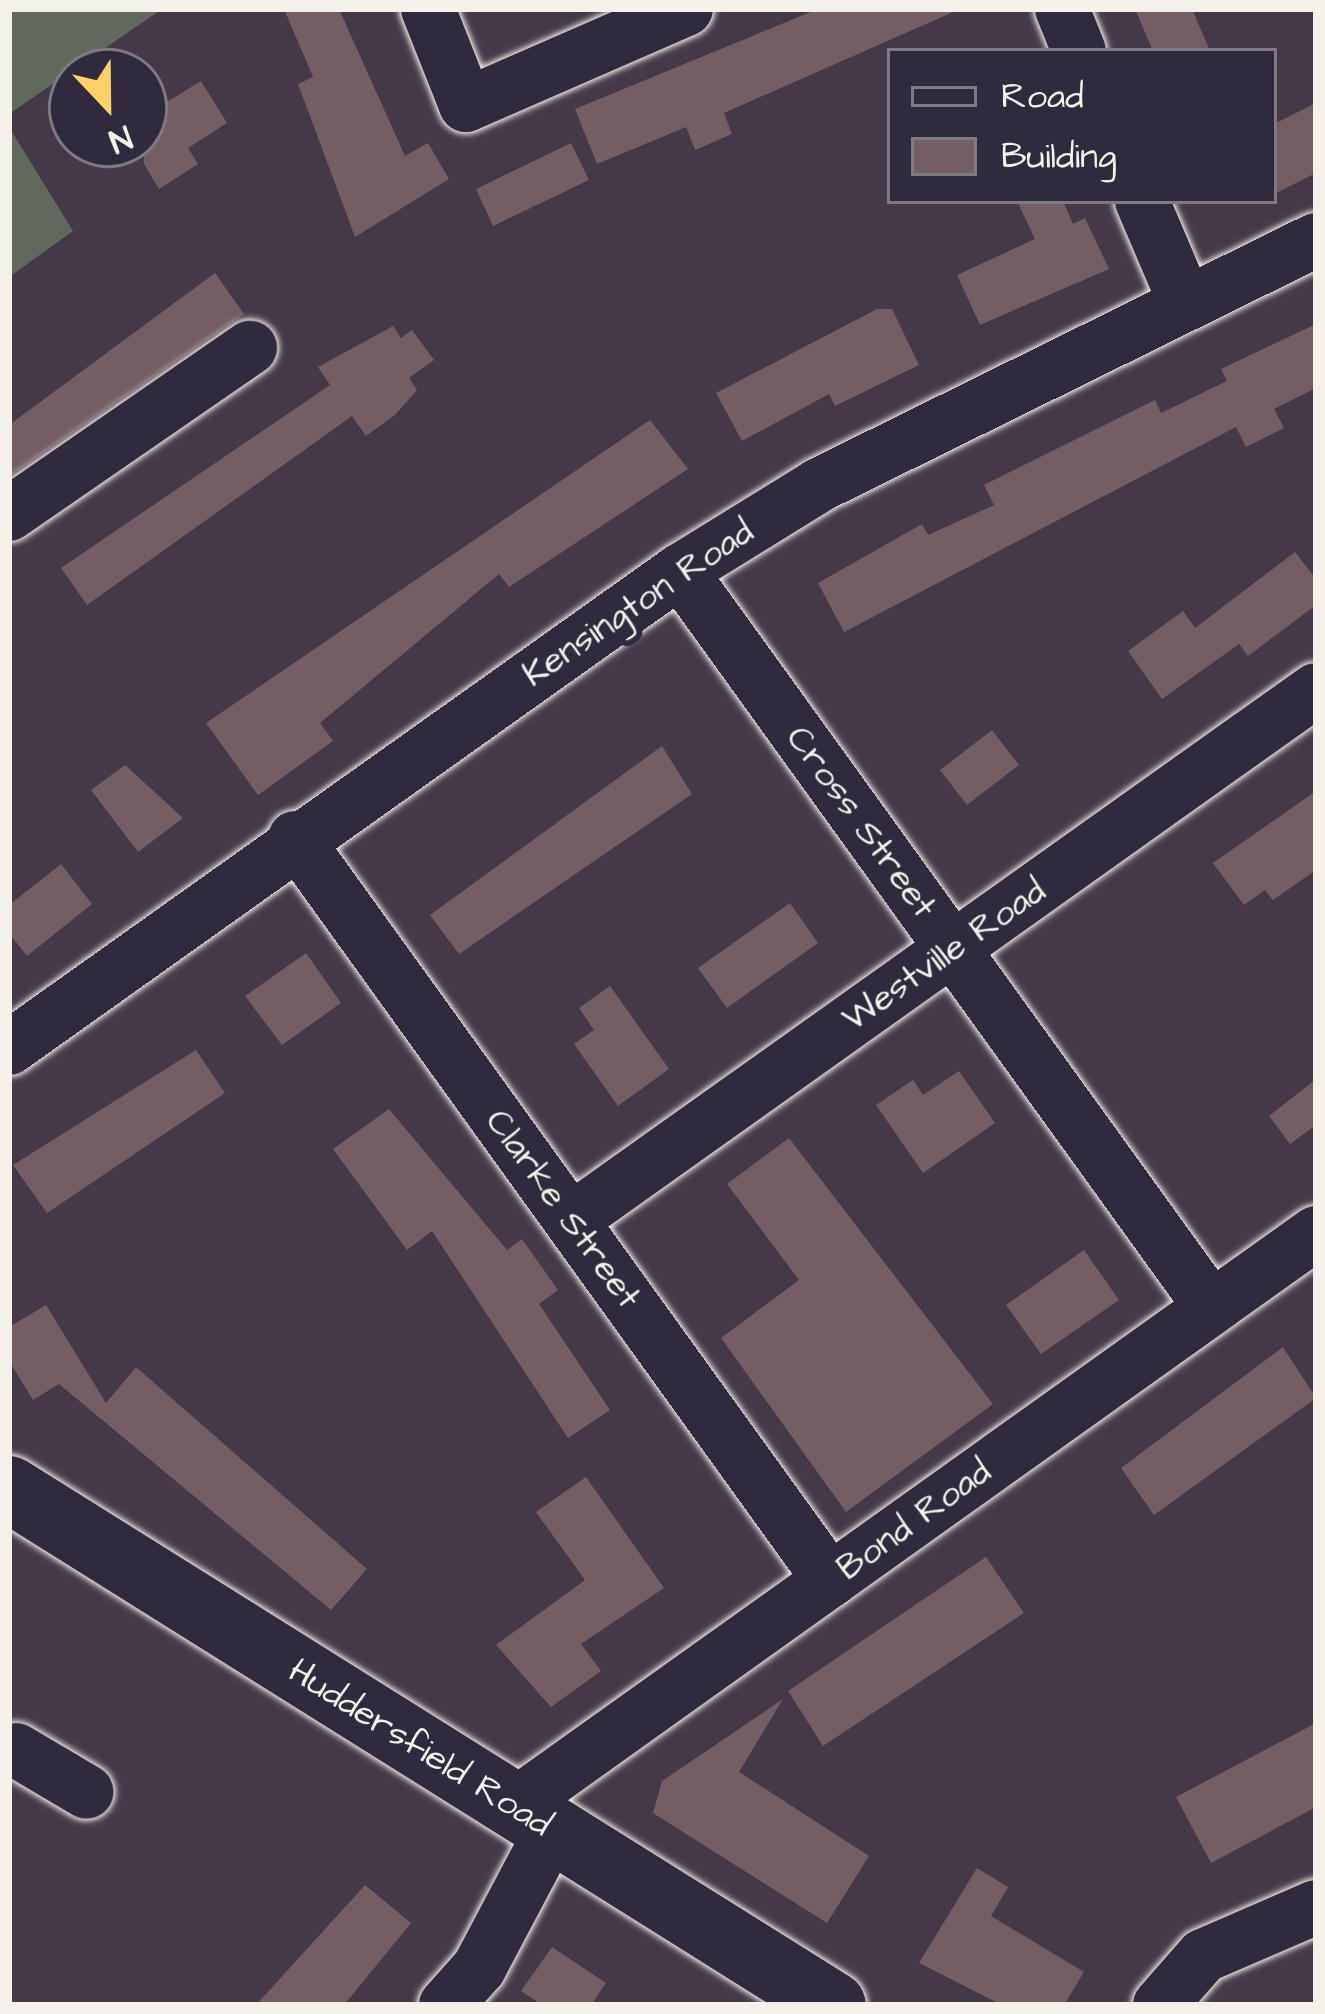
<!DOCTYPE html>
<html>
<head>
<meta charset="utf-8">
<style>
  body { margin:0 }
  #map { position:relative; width:1325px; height:2014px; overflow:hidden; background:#443949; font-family:"Architects Daughter",sans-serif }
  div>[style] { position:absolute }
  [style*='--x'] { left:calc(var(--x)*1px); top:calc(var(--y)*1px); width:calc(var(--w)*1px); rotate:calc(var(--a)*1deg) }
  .green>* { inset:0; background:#61695c }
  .building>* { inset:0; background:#755d64 }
  .roads { filter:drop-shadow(0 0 3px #f4f1e8) drop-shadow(0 0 3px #f4f1e8) }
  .minor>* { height:54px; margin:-27px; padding:0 27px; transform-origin:27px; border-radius:27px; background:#2f2a3d }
  .highway>* { height:66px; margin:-33px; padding:0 33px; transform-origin:33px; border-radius:33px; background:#2f2a3d }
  span { translate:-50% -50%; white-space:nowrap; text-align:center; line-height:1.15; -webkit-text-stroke:12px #2f2a3d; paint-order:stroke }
  .street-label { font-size:36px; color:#f4f1e8 }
  .frame { position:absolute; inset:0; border:12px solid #f4f1e8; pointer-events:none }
  .legend { position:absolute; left:887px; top:48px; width:390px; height:156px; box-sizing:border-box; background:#2f2a3d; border:3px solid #7e7a81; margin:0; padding:15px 21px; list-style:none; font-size:36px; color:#f4f1e8 }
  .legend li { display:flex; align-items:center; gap:24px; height:60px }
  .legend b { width:60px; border:3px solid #7e7a81 }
  .north { position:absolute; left:48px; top:48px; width:120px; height:120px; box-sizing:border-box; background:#2f2a3d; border:3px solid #7e7a81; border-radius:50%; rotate:158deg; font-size:33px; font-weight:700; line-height:48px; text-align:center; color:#f4f1e8 }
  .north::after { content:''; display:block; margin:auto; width:42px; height:54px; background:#ffd166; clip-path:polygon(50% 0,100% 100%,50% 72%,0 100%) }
</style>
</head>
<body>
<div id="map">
  <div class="green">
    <i style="clip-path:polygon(9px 9px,162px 9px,9px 114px)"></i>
    <i style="clip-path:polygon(9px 127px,73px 231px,9px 277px)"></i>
  </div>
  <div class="building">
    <i style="clip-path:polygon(284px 9px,339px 9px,405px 156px,428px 143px,449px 179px,355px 237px,298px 84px,313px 77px)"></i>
    <i style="clip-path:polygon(818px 9px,960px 9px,724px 113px,732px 134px,695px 150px,686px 127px,597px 164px,575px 109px)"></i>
    <i style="clip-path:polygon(1135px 9px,1192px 9px,1210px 51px,1153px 51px)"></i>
    <i style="clip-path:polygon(201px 81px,227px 123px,188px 148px,198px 164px,159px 189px,144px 164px,144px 116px)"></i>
    <i style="clip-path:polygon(1316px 103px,1316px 173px,1274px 194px,1274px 124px)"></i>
    <i style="clip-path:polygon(571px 143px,589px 180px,493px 226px,476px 189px)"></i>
    <i style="clip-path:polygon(1017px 201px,1063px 201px,1073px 224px,1085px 218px,1109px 269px,980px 325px,957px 275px,1035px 239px)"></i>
    <i style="clip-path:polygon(215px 273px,244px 314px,9px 476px,9px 425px)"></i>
    <i style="clip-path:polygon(877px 309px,892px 309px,919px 365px,835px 406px,829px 394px,742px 441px,716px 393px)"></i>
    <i style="clip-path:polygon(1316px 324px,1316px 388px,1274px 409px,1284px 428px,1246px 447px,1236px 427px,844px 632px,818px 583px,922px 524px,928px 535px,994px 505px,984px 485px,1155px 400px,1161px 413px,1227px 381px,1221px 369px)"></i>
    <i style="clip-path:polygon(393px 326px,401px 338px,412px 330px,434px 360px,409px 378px,417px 390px,395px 415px,366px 436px,352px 416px,87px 605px,61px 568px,330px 385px,318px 367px)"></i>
    <i style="clip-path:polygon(650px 420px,688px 469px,509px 587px,499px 574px,320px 723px,333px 741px,258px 795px,206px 723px)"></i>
    <i style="clip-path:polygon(1295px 552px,1316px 579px,1316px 605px,1248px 656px,1239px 644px,1162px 699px,1128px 651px,1183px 611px,1195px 628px)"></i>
    <i style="clip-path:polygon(992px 730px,1019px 765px,967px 805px,940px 770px)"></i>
    <i style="clip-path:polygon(662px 746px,692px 794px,459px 954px,430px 915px)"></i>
    <i style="clip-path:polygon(125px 765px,183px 818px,138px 852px,91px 790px)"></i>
    <i style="clip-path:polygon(1316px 791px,1316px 870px,1273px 900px,1265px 890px,1244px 905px,1213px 863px)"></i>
    <i style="clip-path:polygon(61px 864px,92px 904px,27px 956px,9px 933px,9px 905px)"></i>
    <i style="clip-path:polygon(790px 903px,818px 943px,727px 1008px,698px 968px)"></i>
    <i style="clip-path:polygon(306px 953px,341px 1003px,282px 1045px,245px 996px)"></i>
    <i style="clip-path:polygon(610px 986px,669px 1069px,618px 1106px,574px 1044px,594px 1030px,579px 1008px)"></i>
    <i style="clip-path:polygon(196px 1050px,225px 1093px,47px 1213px,13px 1165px)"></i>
    <i style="clip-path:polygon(959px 1071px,995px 1123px,923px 1173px,876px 1105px,913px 1080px,923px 1095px)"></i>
    <i style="clip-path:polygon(1316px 1079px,1316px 1125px,1290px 1144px,1269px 1116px)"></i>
    <i style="clip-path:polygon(389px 1109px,507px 1250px,522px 1239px,558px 1290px,539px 1304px,610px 1410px,568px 1438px,432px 1231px,407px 1250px,333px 1149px)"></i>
    <i style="clip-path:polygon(789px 1138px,993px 1404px,846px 1512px,721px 1338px,799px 1280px,727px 1184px)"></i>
    <i style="clip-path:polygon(1084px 1250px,1119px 1300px,1041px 1354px,1006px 1305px)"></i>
    <i style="clip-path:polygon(46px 1305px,106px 1403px,136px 1367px,367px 1569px,331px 1610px,59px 1384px,33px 1400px,9px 1361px,9px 1327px)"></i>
    <i style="clip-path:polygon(1283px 1347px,1316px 1398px,1154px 1515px,1121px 1468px)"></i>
    <i style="clip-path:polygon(586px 1477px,664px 1588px,581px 1644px,601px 1671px,551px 1707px,496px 1645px,585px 1580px,536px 1512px)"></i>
    <i style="clip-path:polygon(986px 1557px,1024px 1613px,823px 1746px,788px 1691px)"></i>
    <i style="clip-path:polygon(783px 1699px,739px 1772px,869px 1856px,827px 1923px,653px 1813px,662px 1781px)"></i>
    <i style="clip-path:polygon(1316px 1723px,1316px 1807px,1211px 1863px,1176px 1797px)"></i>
    <i style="clip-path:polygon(977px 1868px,1008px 1887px,991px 1916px,1084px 1972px,1064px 2005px,1002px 2005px,919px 1963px)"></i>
    <i style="clip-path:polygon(365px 1885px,411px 1923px,344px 2005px,256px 2005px)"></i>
    <i style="clip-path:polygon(552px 1947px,606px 1983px,591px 2005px,542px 2005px,521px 1991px)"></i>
  </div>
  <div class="roads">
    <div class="minor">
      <i style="--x:428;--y:9;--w:103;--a:68.4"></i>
      <i style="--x:466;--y:105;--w:240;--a:-23.6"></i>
      <i style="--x:1062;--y:9;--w:45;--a:68"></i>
      <i style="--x:1142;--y:201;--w:104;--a:66.9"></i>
      <i style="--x:9;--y:514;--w:293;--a:-34.6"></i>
      <i style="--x:680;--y:571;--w:908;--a:54.19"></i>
      <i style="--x:295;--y:838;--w:915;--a:54.21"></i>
      <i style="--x:9;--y:1048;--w:823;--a:-35.41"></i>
      <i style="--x:680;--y:571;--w:163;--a:-31.7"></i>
      <i style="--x:819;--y:485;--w:554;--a:-26.24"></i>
      <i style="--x:571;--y:1220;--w:914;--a:-35.43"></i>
      <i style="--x:16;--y:1750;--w:82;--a:30.6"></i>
      <i style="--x:512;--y:1807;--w:988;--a:-35.52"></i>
      <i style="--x:446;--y:2005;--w:50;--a:-48.3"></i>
      <i style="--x:479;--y:1968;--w:154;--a:-62.1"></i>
      <i style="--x:1160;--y:2005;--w:65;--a:-48.7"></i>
      <i style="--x:1203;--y:1956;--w:123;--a:-23.4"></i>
    </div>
    <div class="highway">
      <i style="--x:9;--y:1489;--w:972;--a:32.06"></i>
    </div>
  </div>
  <div class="street-label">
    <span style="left:638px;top:603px;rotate:-34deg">Kensington Road</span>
    <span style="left:861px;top:822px;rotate:54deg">Cross Street</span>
    <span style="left:944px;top:955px;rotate:-35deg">Westville Road</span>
    <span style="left:563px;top:1209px;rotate:54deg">Clarke Street</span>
    <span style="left:914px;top:1520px;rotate:-36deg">Bond Road</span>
    <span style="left:420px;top:1748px;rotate:32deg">Huddersfield Road</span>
  </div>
  <div class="frame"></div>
  <ul class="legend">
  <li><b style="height:15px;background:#2f2a3d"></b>Road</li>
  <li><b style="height:33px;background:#755d64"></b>Building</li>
  </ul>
  <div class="north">N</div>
</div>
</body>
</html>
